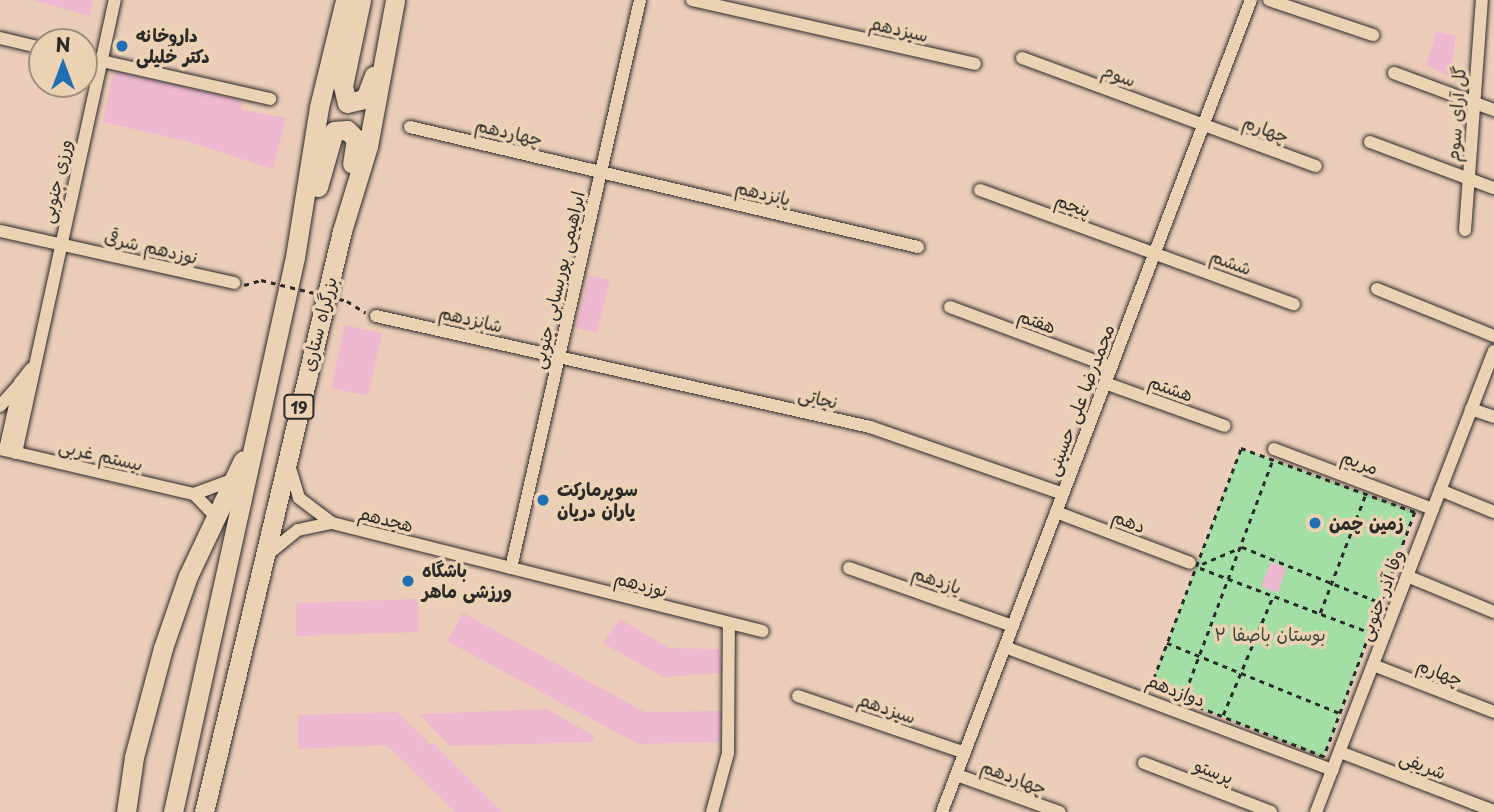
<!DOCTYPE html>
<html>
<head>
<meta charset="utf-8">
<style>
  body { margin:0 }
  #map { position:relative; width:1494px; height:812px; overflow:hidden; background:#eccdb9; font-family:"Playpen Sans","Playpen Sans Arabic",sans-serif }
  div>[style] { position:absolute }
  [style*='--x'] { left:calc(var(--x)*1px); top:calc(var(--y)*1px); width:calc(var(--w)*1px); rotate:calc(var(--a)*1deg) }
  .green>* { inset:0; background:#a3dea4 }
  .building>* { inset:0; background:#eeb8d0 }
  .path>* { height:2.5px; margin-top:-1.25px; transform-origin:0; background:repeating-linear-gradient(90deg,#2b2b2b 0 5px,transparent 0 10px) }
  .roads { filter:drop-shadow(0 0 2px #2b2b2b) drop-shadow(0 0 2px #2b2b2b) }
  .minor>* { height:12px; margin:-6px; padding:0 6px; transform-origin:6px; border-radius:6px; background:#ebd2b3 }
  .highway>* { height:19px; margin:-9.5px; padding:0 9.5px; transform-origin:9.5px; border-radius:9.5px; background:#ebd2b3 }
  .path-bridge>* { height:2.5px; margin-top:-1.25px; transform-origin:0; background:repeating-linear-gradient(90deg,#2b2b2b 0 5px,transparent 0 10px) }
  .dots>* { width:19px; height:19px; translate:-50% -50%; box-sizing:border-box; border:4px solid #ebd2b3; border-radius:50% }
  span { translate:-50% -50%; white-space:nowrap; text-align:center; line-height:1.15; -webkit-text-stroke:7px #ebd2b3; paint-order:stroke }
  .shield-label span { padding:2px 5px; background:#ebd2b3; border:2px solid; border-radius:5px; -webkit-text-stroke-width:0 }
  .shield-label { font-size:16px; color:#2b2b2b; font-weight:700 }
  .street-label { font-size:18px; color:#2b2b2b }
  .poi-label { font-size:18px; color:#2b2b2b; font-weight:700 }
  .left { translate:0 -50%; text-align:left }
  .park-label { font-size:18px; color:#3d463d }
  .north { position:absolute; left:28px; top:28px; width:70px; height:70px; box-sizing:border-box; background:#ebd2b3; border:2px solid #9e8f7d; border-radius:50%; rotate:0deg; font-size:19px; font-weight:700; line-height:28px; text-align:center; color:#2b2b2b }
  .north::after { content:''; display:block; margin:auto; width:24px; height:32px; background:#1f6fb2; clip-path:polygon(50% 0,100% 100%,50% 72%,0 100%) }
</style>
</head>
<body>
<div id="map">
  <div class="green">
    <i style="clip-path:polygon(1241px 448px,1415px 512px,1324px 757px,1150px 688px)"></i>
  </div>
  <div class="building">
    <i style="clip-path:polygon(33px 0,93px 0,90px 16px)"></i>
    <i style="clip-path:polygon(1437px 31px,1456px 36px,1450px 77px,1426px 65px)"></i>
    <i style="clip-path:polygon(121px 72px,242px 101px,241px 110px,286px 118px,273px 169px,186px 141px,103px 122px,112px 77px)"></i>
    <i style="clip-path:polygon(589px 275px,610px 280px,597px 333px,576px 328px)"></i>
    <i style="clip-path:polygon(345px 325px,382px 333px,368px 396px,331px 388px)"></i>
    <i style="clip-path:polygon(1271px 562px,1286px 568px,1278px 593px,1261px 586px)"></i>
    <i style="clip-path:polygon(418px 599px,419px 632px,296px 636px,296px 603px)"></i>
    <i style="clip-path:polygon(463px 613px,645px 712px,722px 711px,720px 742px,638px 744px,447px 641px)"></i>
    <i style="clip-path:polygon(620px 619px,669px 648px,719px 649px,724px 673px,663px 677px,603px 643px)"></i>
    <i style="clip-path:polygon(547px 709px,594px 736px,593px 742px,450px 746px,419px 714px)"></i>
    <i style="clip-path:polygon(397px 712px,430px 743px,409px 745px,434px 744px,502px 812px,455px 812px,387px 745px,298px 749px,298px 715px)"></i>
  </div>
  <div class="path">
    <i style="--x:244;--y:285;--w:18;--a:-16"></i>
    <i style="--x:347;--y:301;--w:22;--a:32"></i>
    <i style="--x:1241;--y:448;--w:185;--a:20.2"></i>
    <i style="--x:1415;--y:512;--w:261;--a:110.4"></i>
    <i style="--x:1324;--y:757;--w:187;--a:-158.4"></i>
    <i style="--x:1150;--y:688;--w:257;--a:-69.2"></i>
    <i style="--x:1202;--y:564;--w:43;--a:-23"></i>
    <i style="--x:1242;--y:547;--w:150;--a:21.9"></i>
    <i style="--x:1200;--y:568;--w:183;--a:20.8"></i>
    <i style="--x:1320;--y:613;--w:125;--a:-69"></i>
    <i style="--x:1167;--y:643;--w:186;--a:22.1"></i>
    <i style="--x:1182;--y:701;--w:255;--a:-69.4"></i>
    <i style="--x:1223;--y:715;--w:129;--a:-67.2"></i>
  </div>
  <div class="roads">
    <div class="minor">
      <i style="--x:692;--y:0;--w:290;--a:12.7"></i>
      <i style="--x:1269;--y:0;--w:110;--a:18.6"></i>
      <i style="--x:0;--y:38;--w:43;--a:13.4"></i>
      <i style="--x:84;--y:57;--w:191;--a:12.7"></i>
      <i style="--x:1022;--y:58;--w:313;--a:20.2"></i>
      <i style="--x:1394;--y:73;--w:107;--a:20.3"></i>
      <i style="--x:410;--y:127;--w:522;--a:13.29"></i>
      <i style="--x:1370;--y:142;--w:132;--a:20.4"></i>
      <i style="--x:980;--y:190;--w:334;--a:20"></i>
      <i style="--x:1465;--y:230;--w:231;--a:-85.8"></i>
      <i style="--x:0;--y:231;--w:240;--a:12.5"></i>
      <i style="--x:1377;--y:289;--w:126;--a:21.9"></i>
      <i style="--x:950;--y:307;--w:172;--a:20.4"></i>
      <i style="--x:376;--y:316;--w:506;--a:12.66"></i>
      <i style="--x:870;--y:427;--w:204;--a:19.1"></i>
      <i style="--x:1105;--y:383;--w:127;--a:19.7"></i>
      <i style="--x:0;--y:406;--w:27;--a:-48"></i>
      <i style="--x:1471;--y:409;--w:24;--a:19"></i>
      <i style="--x:0;--y:449;--w:199;--a:13.1"></i>
      <i style="--x:194;--y:494;--w:40;--a:-20.2"></i>
      <i style="--x:1274;--y:449;--w:170;--a:20.7"></i>
      <i style="--x:5;--y:450;--w:69;--a:-77.4"></i>
      <i style="--x:20;--y:383;--w:18;--a:-52"></i>
      <i style="--x:16;--y:453;--w:464;--a:-77.7"></i>
      <i style="--x:289;--y:465;--w:34;--a:73"></i>
      <i style="--x:299;--y:498;--w:41;--a:37.1"></i>
      <i style="--x:1440;--y:490;--w:58;--a:22.2"></i>
      <i style="--x:194;--y:494;--w:30;--a:46"></i>
      <i style="--x:1056;--y:512;--w:143;--a:20.8"></i>
      <i style="--x:268;--y:554;--w:38;--a:-39"></i>
      <i style="--x:298;--y:530;--w:35;--a:-12"></i>
      <i style="--x:332;--y:523;--w:444;--a:14.1"></i>
      <i style="--x:511;--y:568;--w:582;--a:-77.2"></i>
      <i style="--x:849;--y:568;--w:174;--a:19.5"></i>
      <i style="--x:1407;--y:576;--w:94;--a:22.5"></i>
      <i style="--x:1005;--y:647;--w:350;--a:20.6"></i>
      <i style="--x:1373;--y:665;--w:130;--a:21.2"></i>
      <i style="--x:798;--y:696;--w:176;--a:18.8"></i>
      <i style="--x:1340;--y:752;--w:165;--a:21"></i>
      <i style="--x:1144;--y:763;--w:136;--a:21.1"></i>
      <i style="--x:957;--y:775;--w:109;--a:19.9"></i>
      <i style="--x:712;--y:812;--w:61;--a:-74.8"></i>
      <i style="--x:728;--y:753;--w:128;--a:-89.6"></i>
      <i style="--x:942;--y:812;--w:869;--a:-69.17"></i>
      <i style="--x:1316;--y:812;--w:494;--a:-68.9"></i>
    </div>
    <div class="highway">
      <i style="--x:361;--y:0;--w:88;--a:101.8"></i>
      <i style="--x:343;--y:86;--w:17;--a:77"></i>
      <i style="--x:347;--y:103;--w:18;--a:-13"></i>
      <i style="--x:365;--y:99;--w:25;--a:-69"></i>
      <i style="--x:318;--y:187;--w:58;--a:-74.1"></i>
      <i style="--x:334;--y:131;--w:13;--a:-4"></i>
      <i style="--x:347;--y:130;--w:13;--a:45"></i>
      <i style="--x:356;--y:139;--w:25;--a:99"></i>
      <i style="--x:126;--y:812;--w:56;--a:-81.7"></i>
      <i style="--x:134;--y:757;--w:113;--a:-75.1"></i>
      <i style="--x:163;--y:648;--w:76;--a:-70.9"></i>
      <i style="--x:188;--y:576;--w:128;--a:-64.6"></i>
      <i style="--x:173;--y:812;--w:568;--a:-77.6"></i>
      <i style="--x:295;--y:257;--w:152;--a:-80.9"></i>
      <i style="--x:319;--y:107;--w:110;--a:-76.3"></i>
      <i style="--x:204;--y:812;--w:597;--a:-76.64"></i>
      <i style="--x:342;--y:231;--w:89;--a:-73"></i>
      <i style="--x:368;--y:146;--w:148;--a:-79.5"></i>
    </div>
  </div>
  <div class="path-bridge">
    <i style="--x:261;--y:280;--w:89;--a:13.7"></i>
  </div>
  <div class="dots">
    <i style="left:122px;top:46px;background:#1f6fb2"></i>
    <i style="left:543px;top:500px;background:#1f6fb2"></i>
    <i style="left:1315px;top:523px;background:#1f6fb2"></i>
    <i style="left:408px;top:581px;background:#1f6fb2"></i>
  </div>
  <div class="shield-label">
    <span style="left:299px;top:407px">19</span>
  </div>
  <div class="street-label">
    <span style="left:899px;top:29px;rotate:13deg">سیزدهم</span>
    <span style="left:1119px;top:75px;rotate:20deg">سوم</span>
    <span style="left:1456px;top:114px;rotate:-86deg">گل آرای سوم</span>
    <span style="left:1266px;top:129px;rotate:20deg">چهارم</span>
    <span style="left:509px;top:132px;rotate:13deg">چهاردهم</span>
    <span style="left:56px;top:181px;rotate:-77deg">ورزی جنوبی</span>
    <span style="left:763px;top:193px;rotate:13deg">پانزدهم</span>
    <span style="left:1073px;top:205px;rotate:20deg">پنجم</span>
    <span style="left:151px;top:247px;rotate:13deg">نوزدهم شرقی</span>
    <span style="left:1231px;top:262px;rotate:20deg">ششم</span>
    <span style="left:558px;top:280px;rotate:-77deg">ابراهیمی پوربسابی جنوبی</span>
    <span style="left:471px;top:319px;rotate:13deg">شانزدهم</span>
    <span style="left:1037px;top:321px;rotate:20deg">هفتم</span>
    <span style="left:319px;top:324px;rotate:-76deg">بزرگراه ستاری</span>
    <span style="left:1171px;top:388px;rotate:20deg">هشتم</span>
    <span style="left:818px;top:398px;rotate:13deg">نجاتی</span>
    <span style="left:1080px;top:400px;rotate:-69deg">محمدرضا علی حسینی</span>
    <span style="left:101px;top:455px;rotate:13deg">بیستم غربی</span>
    <span style="left:1360px;top:462px;rotate:21deg">مریم</span>
    <span style="left:386px;top:519px;rotate:14deg">هجدهم</span>
    <span style="left:1129px;top:521px;rotate:21deg">دهم</span>
    <span style="left:937px;top:580px;rotate:19deg">یازدهم</span>
    <span style="left:641px;top:584px;rotate:15deg">نوزدهم</span>
    <span style="left:1381px;top:595px;rotate:-69deg">وفا آذر جنوبی</span>
    <span style="left:1440px;top:672px;rotate:21deg">چهارم</span>
    <span style="left:1176px;top:690px;rotate:21deg">دوازدهم</span>
    <span style="left:887px;top:708px;rotate:19deg">سیزدهم</span>
    <span style="left:1423px;top:765px;rotate:21deg">شریفی</span>
    <span style="left:1214px;top:771px;rotate:21deg">پرستو</span>
    <span style="left:1014px;top:777px;rotate:20deg">چهاردهم</span>
  </div>
  <div class="poi-label">
    <span class="left" style="left:136px;top:46px">داروخانه<br>دکتر خلیلی</span>
    <span class="left" style="left:557px;top:500px">سوپرمارکت<br>یاران دریان</span>
    <span class="left" style="left:1329px;top:523px">زمین چمن</span>
    <span class="left" style="left:422px;top:581px">باشگاه<br>ورزشی ماهر</span>
  </div>
  <div class="park-label">
    <span style="left:1270px;top:634px">بوستان باصفا ۲</span>
  </div>
  <div class="north">N</div>
</div>
</body>
</html>
